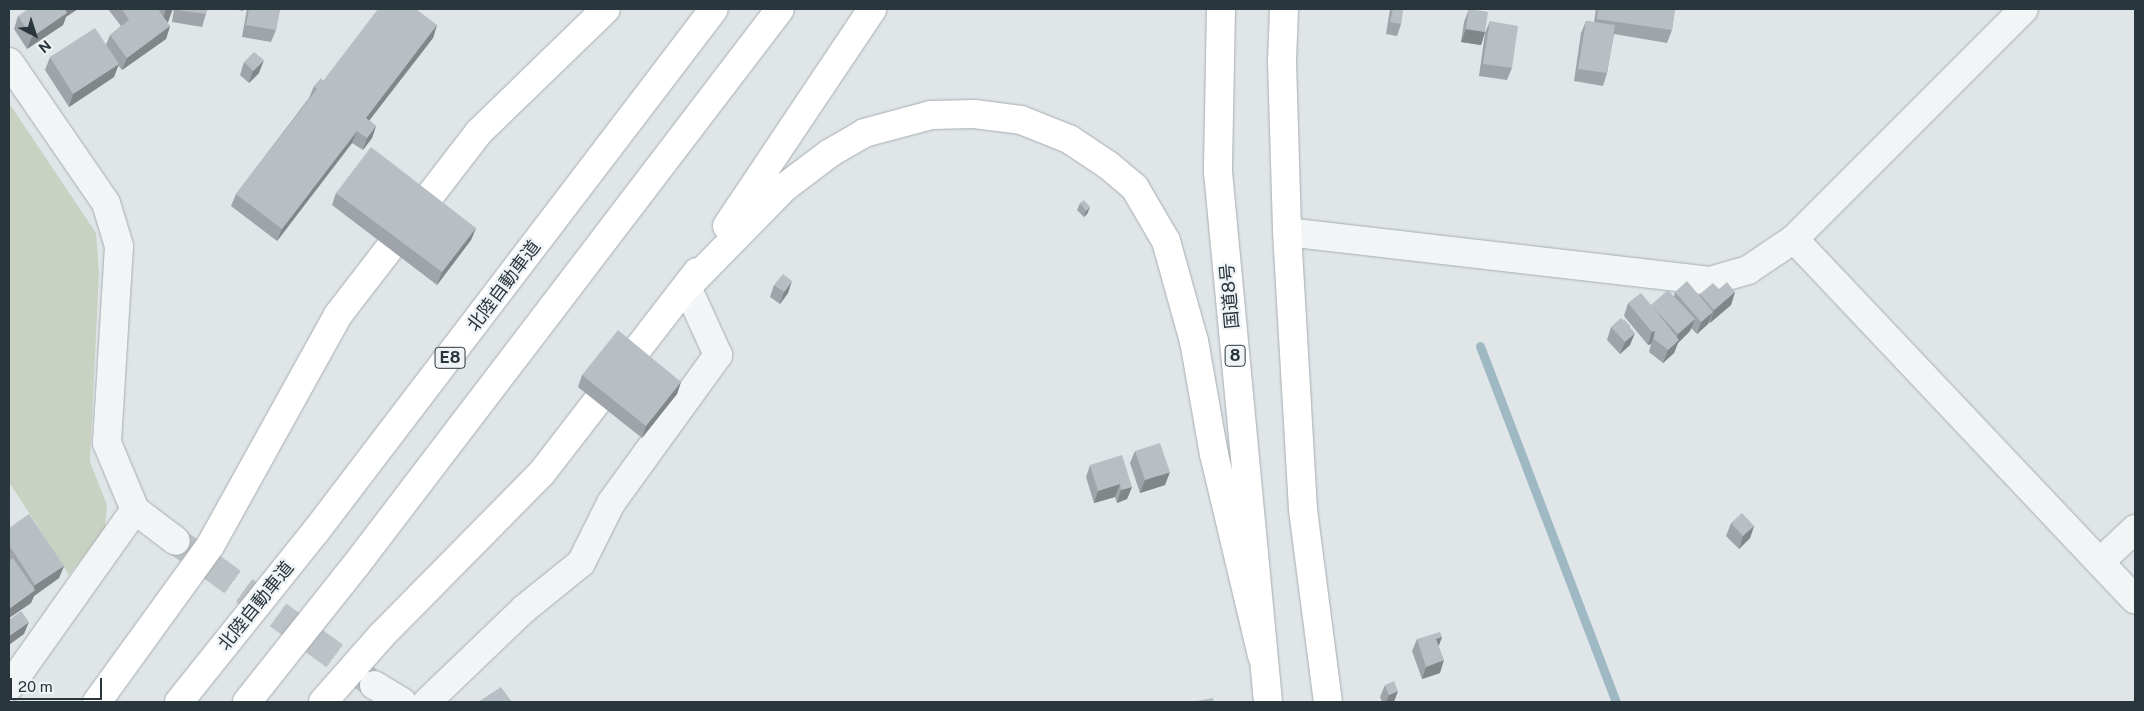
<!DOCTYPE html>
<html>
<head>
<meta charset="utf-8">
<style>
  body { margin:0 }
  #map { position:relative; width:2144px; height:711px; overflow:hidden; background:#e0e5e8; font-family:"Public Sans","Noto Sans JP",sans-serif }
  div>[style] { position:absolute }
  [style*='--x'] { left:calc(var(--x)*1px); top:calc(var(--y)*1px); width:calc(var(--w)*1px); rotate:calc(var(--a)*1deg) }
  .green>* { inset:0; background:#c9d1c2 }
  .stream>* { height:9px; margin:-4.5px; padding:0 4.5px; transform-origin:4.5px; border-radius:4.5px; background:#9eb9c4 }
  .minor-tunnel>* { height:28px; margin-top:-14px; transform-origin:0; background:repeating-linear-gradient(90deg,#bcc2c6 0 28px,transparent 0 42px) }
  .roads { filter:drop-shadow(0 0 1px #a6adb1) drop-shadow(0 0 1px #a6adb1) }
  .minor>* { height:28px; margin:-14px; padding:0 14px; transform-origin:14px; border-radius:14px; background:#f2f5f6 }
  .trunk>* { height:28px; margin:-14px; padding:0 14px; transform-origin:14px; border-radius:14px; background:#fff }
  .motorway>* { height:28px; margin:-14px; padding:0 14px; transform-origin:14px; border-radius:14px; background:#fff }
  .wall>* { inset:0; background:#9ea4a9 }
  .shaded-wall>* { inset:0; background:#818689 }
  .building>* { inset:0; background:#b8bfc4 }
  span { translate:-50% -50%; white-space:nowrap; text-align:center; line-height:1.15; -webkit-text-stroke:4.5px #eff3f5; paint-order:stroke }
  .shield-label span { padding:1px 4px; background:#eff3f5; border:1px solid; border-radius:4px; -webkit-text-stroke-width:0 }
  .shield-label { font-size:16px; color:#2a363d; font-weight:700 }
  .street-label { font-size:18px; color:#2a363d }
  .frame { position:absolute; inset:0; border:10px solid #2a363d; pointer-events:none }
  .north { position:absolute; left:10px; top:10px; width:50px; height:50px; -webkit-text-stroke:4px #eff3f5; paint-order:stroke; rotate:140deg; font-size:14px; font-weight:700; line-height:20px; text-align:center; color:#2a363d }
  .north::after { content:''; display:block; margin:auto; width:18px; height:22px; background:#2a363d; clip-path:polygon(50% 0,100% 100%,50% 72%,0 100%) }
  .scale { position:absolute; left:10px; top:678px; width:92px; height:22px; box-sizing:border-box; border:2px solid #2a363d; border-top:0; padding-left:6px; font-size:15px; line-height:18px; white-space:nowrap; color:#2a363d; -webkit-text-stroke:4px #eff3f5; paint-order:stroke }
</style>
</head>
<body>
<div id="map">
  <div class="green">
    <i style="clip-path:polygon(9px 103px,96px 233px,99px 272px,90px 462px,107px 505px,105px 528px,69px 575px,9px 482px)"></i>
  </div>
  <div class="stream">
    <i style="--x:1480;--y:346;--w:381;--a:69.1"></i>
  </div>
  <div class="minor-tunnel">
    <i style="--x:176;--y:541;--w:241;--a:35.9"></i>
  </div>
  <div class="roads">
    <div class="minor">
      <i style="--x:9;--y:62;--w:171;--a:55.5"></i>
      <i style="--x:106;--y:203;--w:45;--a:73.2"></i>
      <i style="--x:119;--y:246;--w:197;--a:93.5"></i>
      <i style="--x:107;--y:443;--w:73;--a:67.3"></i>
      <i style="--x:135;--y:510;--w:51;--a:37.1"></i>
      <i style="--x:1287;--y:232;--w:426;--a:6.6"></i>
      <i style="--x:1710;--y:281;--w:40;--a:-16"></i>
      <i style="--x:1748;--y:270;--w:55;--a:-34"></i>
      <i style="--x:1794;--y:239;--w:325;--a:-45"></i>
      <i style="--x:1794;--y:239;--w:496;--a:46.6"></i>
      <i style="--x:2100;--y:562;--w:48;--a:-43.3"></i>
      <i style="--x:374;--y:685;--w:33;--a:31"></i>
      <i style="--x:9;--y:687;--w:217;--a:-54.6"></i>
      <i style="--x:427;--y:702;--w:134;--a:-43.8"></i>
      <i style="--x:524;--y:609;--w:73;--a:-38.9"></i>
      <i style="--x:581;--y:563;--w:67;--a:-63.4"></i>
      <i style="--x:611;--y:503;--w:183;--a:-54.1"></i>
      <i style="--x:718;--y:355;--w:75;--a:-114.5"></i>
    </div>
    <div class="trunk">
      <i style="--x:1221;--y:9;--w:163;--a:91.1"></i>
      <i style="--x:1218;--y:172;--w:532;--a:84.61"></i>
      <i style="--x:1284;--y:9;--w:52;--a:92.2"></i>
      <i style="--x:1282;--y:61;--w:171;--a:88.3"></i>
      <i style="--x:1287;--y:232;--w:278;--a:86.7"></i>
      <i style="--x:1303;--y:510;--w:194;--a:82.6"></i>
    </div>
    <div class="motorway">
      <i style="--x:727;--y:226;--w:261;--a:-56.2"></i>
      <i style="--x:687;--y:287;--w:140;--a:-45.6"></i>
      <i style="--x:785;--y:187;--w:56;--a:-37.1"></i>
      <i style="--x:830;--y:153;--w:39;--a:-30"></i>
      <i style="--x:864;--y:133;--w:69;--a:-15"></i>
      <i style="--x:931;--y:115;--w:43;--a:-1.3"></i>
      <i style="--x:974;--y:114;--w:47;--a:7.3"></i>
      <i style="--x:1021;--y:120;--w:52;--a:21.6"></i>
      <i style="--x:1069;--y:139;--w:47;--a:33.7"></i>
      <i style="--x:1108;--y:165;--w:35;--a:40"></i>
      <i style="--x:1135;--y:188;--w:61;--a:59.7"></i>
      <i style="--x:1166;--y:241;--w:104;--a:74.4"></i>
      <i style="--x:1194;--y:341;--w:115;--a:80"></i>
      <i style="--x:1214;--y:454;--w:207;--a:76.6"></i>
      <i style="--x:97;--y:702;--w:193;--a:-54.1"></i>
      <i style="--x:210;--y:546;--w:264;--a:-61"></i>
      <i style="--x:338;--y:315;--w:230;--a:-52.4"></i>
      <i style="--x:478;--y:133;--w:178;--a:-44.1"></i>
      <i style="--x:179;--y:702;--w:219;--a:-51.3"></i>
      <i style="--x:316;--y:531;--w:656;--a:-52.68"></i>
      <i style="--x:247;--y:702;--w:175;--a:-51.5"></i>
      <i style="--x:356;--y:565;--w:699;--a:-52.67"></i>
      <i style="--x:323;--y:702;--w:88;--a:-48.7"></i>
      <i style="--x:381;--y:636;--w:228;--a:-45.4"></i>
      <i style="--x:541;--y:474;--w:255;--a:-52.3"></i>
    </div>
  </div>
  <div class="wall">
    <i style="clip-path:polygon(108px 9px,173px 9px,168px 22px,167px 22px,170px 26px,166px 39px,122px 70px,118px 65px,114px 77px,69px 107px,45px 70px,50px 57px,106px 45px,110px 35px,121px 26px)"></i>
    <i style="clip-path:polygon(174px 9px,207px 9px,206px 14px,202px 27px,172px 22px)"></i>
    <i style="clip-path:polygon(233px 9px,244px 9px,243px 11px)"></i>
    <i style="clip-path:polygon(247px 9px,280px 9px,276px 30px,271px 42px,242px 37px)"></i>
    <i style="clip-path:polygon(1390px 9px,1403px 9px,1401px 24px,1397px 36px,1386px 34px)"></i>
    <i style="clip-path:polygon(1469px 9px,1485px 32px,1481px 45px,1461px 42px,1464px 22px)"></i>
    <i style="clip-path:polygon(1596px 9px,1675px 9px,1672px 30px,1667px 43px,1614px 34px,1607px 73px,1603px 86px,1574px 81px,1581px 33px,1586px 21px,1594px 22px)"></i>
    <i style="clip-path:polygon(18px 16px,66px 17px,63px 25px,27px 49px,14px 29px)"></i>
    <i style="clip-path:polygon(1490px 21px,1512px 68px,1507px 80px,1479px 76px,1485px 33px)"></i>
    <i style="clip-path:polygon(437px 25px,433px 38px,369px 120px,376px 126px,372px 138px,363px 150px,352px 143px,277px 241px,231px 206px,236px 194px,309px 98px,314px 86px)"></i>
    <i style="clip-path:polygon(244px 62px,259px 73px,249px 83px,240px 75px)"></i>
    <i style="clip-path:polygon(336px 193px,476px 228px,471px 240px,437px 285px,332px 205px)"></i>
    <i style="clip-path:polygon(1080px 203px,1090px 207px,1087px 214px,1084px 217px,1077px 210px)"></i>
    <i style="clip-path:polygon(774px 285px,788px 293px,780px 304px,770px 297px)"></i>
    <i style="clip-path:polygon(1719px 289px,1735px 292px,1731px 305px,1710px 323px,1709px 322px,1708px 324px,1697px 334px,1691px 328px,1690px 331px,1678px 343px,1674px 353px,1663px 363px,1649px 352px,1651px 344px,1648px 345px,1624px 316px,1628px 303px,1651px 305px,1674px 296px,1675px 292px,1699px 296px,1700px 294px)"></i>
    <i style="clip-path:polygon(1630px 326px,1630px 345px,1620px 354px,1607px 340px,1611px 327px)"></i>
    <i style="clip-path:polygon(582px 375px,681px 382px,677px 394px,642px 438px,578px 387px)"></i>
    <i style="clip-path:polygon(1135px 451px,1165px 485px,1140px 493px,1130px 463px)"></i>
    <i style="clip-path:polygon(1090px 465px,1132px 487px,1127px 499px,1117px 503px,1115px 497px,1094px 503px,1086px 477px)"></i>
    <i style="clip-path:polygon(1731px 523px,1754px 526px,1750px 538px,1739px 549px,1726px 536px)"></i>
    <i style="clip-path:polygon(9px 528px,64px 566px,59px 578px,34px 596px,31px 603px,9px 618px)"></i>
    <i style="clip-path:polygon(1442px 637px,1439px 645px,1440px 673px,1422px 679px,1412px 651px,1417px 639px)"></i>
    <i style="clip-path:polygon(1385px 685px,1394px 702px,1382px 702px,1380px 697px)"></i>
  </div>
  <div class="shaded-wall">
    <i style="clip-path:polygon(65px 9px,78px 9px,66px 17px,63px 25px,27px 49px,32px 37px)"></i>
    <i style="clip-path:polygon(166px 9px,172px 10px,168px 22px,162px 21px)"></i>
    <i style="clip-path:polygon(437px 25px,433px 38px,362px 130px,366px 118px)"></i>
    <i style="clip-path:polygon(170px 26px,166px 39px,122px 70px,127px 58px)"></i>
    <i style="clip-path:polygon(1466px 29px,1485px 32px,1481px 45px,1461px 42px)"></i>
    <i style="clip-path:polygon(264px 60px,259px 73px,249px 83px,253px 71px)"></i>
    <i style="clip-path:polygon(119px 64px,114px 77px,69px 107px,73px 94px)"></i>
    <i style="clip-path:polygon(376px 126px,372px 138px,363px 150px,367px 138px)"></i>
    <i style="clip-path:polygon(357px 131px,352px 143px,277px 241px,282px 229px)"></i>
    <i style="clip-path:polygon(1090px 207px,1087px 214px,1084px 217px,1086px 211px)"></i>
    <i style="clip-path:polygon(476px 228px,471px 240px,437px 285px,442px 272px)"></i>
    <i style="clip-path:polygon(792px 281px,788px 293px,780px 304px,784px 292px)"></i>
    <i style="clip-path:polygon(1735px 292px,1731px 305px,1710px 323px,1714px 310px)"></i>
    <i style="clip-path:polygon(1713px 312px,1708px 324px,1697px 334px,1701px 322px)"></i>
    <i style="clip-path:polygon(1695px 319px,1690px 331px,1678px 343px,1674px 353px,1663px 363px,1668px 350px,1675px 344px,1678px 334px)"></i>
    <i style="clip-path:polygon(1655px 331px,1651px 344px,1648px 345px,1652px 332px)"></i>
    <i style="clip-path:polygon(1635px 333px,1630px 345px,1620px 354px,1625px 342px)"></i>
    <i style="clip-path:polygon(681px 382px,677px 394px,642px 438px,646px 426px)"></i>
    <i style="clip-path:polygon(1170px 472px,1165px 485px,1140px 493px,1145px 480px)"></i>
    <i style="clip-path:polygon(1120px 484px,1115px 497px,1094px 503px,1098px 491px)"></i>
    <i style="clip-path:polygon(1132px 487px,1127px 499px,1117px 503px,1121px 490px)"></i>
    <i style="clip-path:polygon(1754px 526px,1750px 538px,1739px 549px,1743px 536px)"></i>
    <i style="clip-path:polygon(64px 566px,59px 578px,34px 596px,31px 603px,9px 618px,9px 609px,33px 592px,35px 585px)"></i>
    <i style="clip-path:polygon(29px 622px,24px 634px,9px 645px,9px 636px)"></i>
    <i style="clip-path:polygon(1442px 637px,1437px 650px,1436px 639px)"></i>
    <i style="clip-path:polygon(1444px 660px,1440px 673px,1422px 679px,1426px 667px)"></i>
    <i style="clip-path:polygon(1398px 691px,1394px 702px,1386px 702px,1389px 695px)"></i>
  </div>
  <div class="building">
    <i style="clip-path:polygon(28px 9px,65px 9px,67px 13px,32px 37px,18px 16px)"></i>
    <i style="clip-path:polygon(122px 9px,158px 9px,170px 26px,127px 58px,110px 35px,129px 20px)"></i>
    <i style="clip-path:polygon(177px 9px,207px 9px,206px 14px,177px 10px)"></i>
    <i style="clip-path:polygon(249px 9px,280px 9px,276px 30px,246px 25px)"></i>
    <i style="clip-path:polygon(378px 9px,416px 9px,437px 25px,366px 118px,376px 126px,367px 138px,357px 131px,282px 229px,236px 194px,317px 89px,314px 86px,321px 78px,323px 81px)"></i>
    <i style="clip-path:polygon(1393px 9px,1403px 9px,1401px 24px,1390px 22px)"></i>
    <i style="clip-path:polygon(1469px 9px,1488px 12px,1485px 32px,1466px 29px)"></i>
    <i style="clip-path:polygon(1598px 9px,1675px 9px,1672px 30px,1597px 19px)"></i>
    <i style="clip-path:polygon(1490px 21px,1518px 26px,1512px 68px,1483px 64px)"></i>
    <i style="clip-path:polygon(1586px 21px,1615px 25px,1607px 73px,1578px 69px)"></i>
    <i style="clip-path:polygon(95px 28px,119px 64px,73px 94px,50px 57px)"></i>
    <i style="clip-path:polygon(254px 52px,264px 60px,253px 71px,244px 62px)"></i>
    <i style="clip-path:polygon(371px 147px,476px 228px,442px 272px,336px 193px)"></i>
    <i style="clip-path:polygon(1084px 200px,1090px 207px,1086px 211px,1080px 203px)"></i>
    <i style="clip-path:polygon(783px 274px,792px 281px,784px 292px,774px 285px)"></i>
    <i style="clip-path:polygon(1687px 281px,1713px 312px,1701px 322px,1675px 292px)"></i>
    <i style="clip-path:polygon(1727px 282px,1735px 292px,1714px 310px,1700px 294px,1713px 283px,1719px 289px)"></i>
    <i style="clip-path:polygon(1668px 290px,1695px 319px,1678px 334px,1653px 307px,1679px 340px,1668px 350px,1654px 339px,1655px 331px,1652px 332px,1628px 303px,1641px 293px,1651px 305px)"></i>
    <i style="clip-path:polygon(1621px 318px,1635px 333px,1625px 342px,1611px 327px)"></i>
    <i style="clip-path:polygon(1624px 319px,1630px 326px,1629px 327px,1623px 320px)"></i>
    <i style="clip-path:polygon(618px 330px,681px 382px,646px 426px,582px 375px)"></i>
    <i style="clip-path:polygon(1160px 443px,1170px 472px,1145px 480px,1135px 451px)"></i>
    <i style="clip-path:polygon(1122px 455px,1132px 487px,1121px 490px,1120px 484px,1098px 491px,1090px 465px)"></i>
    <i style="clip-path:polygon(1742px 513px,1754px 526px,1743px 536px,1731px 523px)"></i>
    <i style="clip-path:polygon(29px 514px,64px 566px,35px 585px,9px 545px,9px 528px)"></i>
    <i style="clip-path:polygon(13px 558px,35px 590px,9px 609px,9px 561px)"></i>
    <i style="clip-path:polygon(21px 611px,29px 622px,9px 636px,9px 620px)"></i>
    <i style="clip-path:polygon(1440px 632px,1442px 637px,1436px 639px,1444px 660px,1426px 667px,1417px 639px)"></i>
    <i style="clip-path:polygon(1394px 681px,1398px 691px,1389px 695px,1385px 685px)"></i>
    <i style="clip-path:polygon(501px 687px,512px 702px,478px 702px)"></i>
    <i style="clip-path:polygon(1213px 698px,1214px 702px,1196px 702px,1196px 701px)"></i>
  </div>
  <div class="shield-label">
    <span style="left:1235px;top:356px">8</span>
    <span style="left:450px;top:358px">E8</span>
  </div>
  <div class="street-label">
    <span style="left:504px;top:286px;rotate:-53deg">北陸自動車道</span>
    <span style="left:1230px;top:296px;rotate:-95deg">国道8号</span>
    <span style="left:256px;top:606px;rotate:-51deg">北陸自動車道</span>
  </div>
  <div class="frame"></div>
  <div class="north">N</div>
  <div class="scale">20 m</div>
</div>
</body>
</html>
